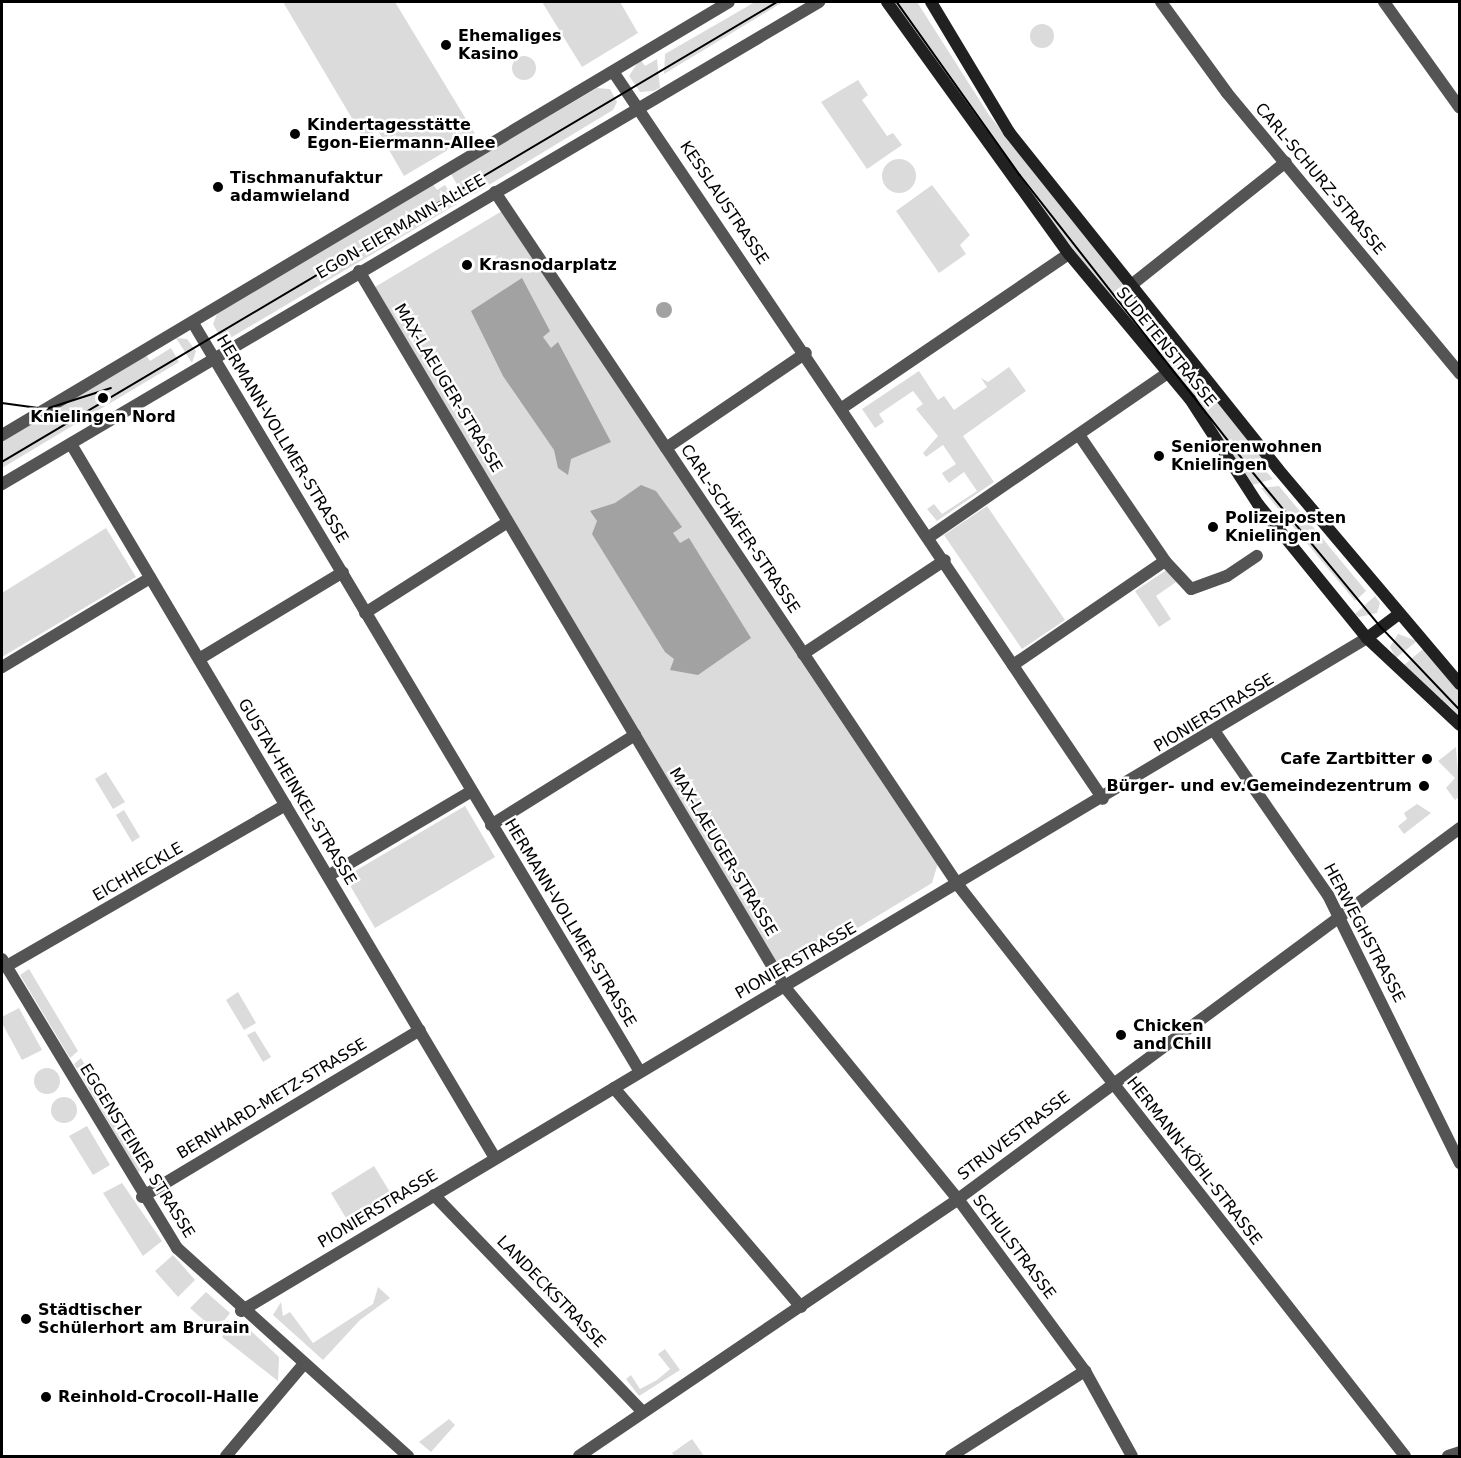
<!DOCTYPE html>
<html>
<head>
<meta charset="utf-8">
<style>
  body { margin:0 }
  #map { position:relative; width:1461px; height:1458px; overflow:hidden; background:#fff; font-family:"DejaVu Sans",sans-serif }
  div>[style] { position:absolute }
  [style*='--x'] { left:calc(var(--x)*1px); top:calc(var(--y)*1px); width:calc(var(--w)*1px); rotate:calc(var(--a)*1deg) }
  .green>* { inset:0; background:#dbdbdb }
  .round { border-radius:50% }
  .water>* { inset:0; background:#a2a2a2 }
  .minor>* { height:12px; margin:-6px; padding:0 6px; transform-origin:6px; border-radius:6px; background:#545454 }
  .secondary>* { height:12px; margin:-6px; padding:0 6px; transform-origin:6px; border-radius:6px; background:#212121 }
  .tram>* { height:1.5px; margin:-0.75px; padding:0 0.75px; transform-origin:0.75px; border-radius:0.75px; background:#000 }
  .dots>* { width:16px; height:16px; translate:-50% -50%; box-sizing:border-box; border:3px solid #fff; border-radius:50% }
  span { translate:-50% -50%; white-space:nowrap; text-align:center; line-height:1.15; -webkit-text-stroke:5px #fff; paint-order:stroke }
  .poi-label { font-size:16px; color:#000; font-weight:700 }
  .left { translate:0 -50%; text-align:left }
  .right { translate:-100% -50%; text-align:right }
  .street-label { font-size:16px; color:#000 }
  .frame { position:absolute; inset:0; border:3px solid #000; pointer-events:none }
</style>
</head>
<body>
<div id="map">
  <div class="green">
    <i style="clip-path:polygon(283px 2px,395px 2px,475px 134px,404px 176px,378px 131px,363px 137px)"></i>
    <i style="clip-path:polygon(542px 2px,620px 2px,638px 33px,582px 67px)"></i>
    <i style="clip-path:polygon(755px 2px,783px 2px,664px 74px,665px 54px)"></i>
    <i style="clip-path:polygon(893px 2px,917px 2px,989px 115px,1269px 466px,1265px 470px,1273px 479px,1249px 486px,1042px 212px)"></i>
    <i class="round" style="left:1030px;top:24px;width:24px;height:24px"></i>
    <i class="round" style="left:512px;top:56px;width:24px;height:24px"></i>
    <i style="clip-path:polygon(640px 59px,645px 66px,657px 59px,660px 88px,653px 91px,640px 92px,629px 76px)"></i>
    <i style="clip-path:polygon(858px 80px,868px 95px,862px 100px,887px 136px,893px 133px,902px 145px,867px 169px,821px 102px)"></i>
    <i style="clip-path:polygon(597px 88px,610px 89px,617px 102px,613px 110px,474px 194px,470px 188px,462px 193px,451px 174px)"></i>
    <i class="round" style="left:882px;top:159px;width:34px;height:34px"></i>
    <i style="clip-path:polygon(433px 184px,437px 190px,445px 185px,457px 204px,232px 337px,220px 337px,213px 324px,217px 314px)"></i>
    <i style="clip-path:polygon(932px 185px,970px 235px,960px 245px,966px 254px,939px 273px,896px 211px)"></i>
    <i style="clip-path:polygon(502px 211px,938px 863px,932px 883px,795px 966px,776px 961px,375px 287px)"></i>
    <i style="clip-path:polygon(176px 338px,187px 339px,196px 351px,192px 363px)"></i>
    <i style="clip-path:polygon(171px 348px,179px 362px,2px 468px,2px 442px,146px 355px,150px 361px)"></i>
    <i style="clip-path:polygon(1009px 367px,1026px 391px,963px 436px,994px 482px,937px 521px,927px 509px,934px 504px,942px 514px,977px 491px,964px 472px,949px 483px,945px 478px,942px 473px,956px 464px,943px 445px,926px 457px,923px 453px,938px 436px,916px 409px,923px 404px,913px 391px,879px 414px,884px 422px,875px 428px,862px 409px,919px 371px,938px 400px,944px 396px,954px 410px,987px 387px,981px 378px,988px 382px)"></i>
    <i style="clip-path:polygon(1279px 486px,1366px 591px,1355px 601px,1261px 488px)"></i>
    <i style="clip-path:polygon(987px 506px,1065px 620px,1022px 649px,944px 535px)"></i>
    <i style="clip-path:polygon(106px 528px,136px 577px,2px 657px,2px 593px)"></i>
    <i style="clip-path:polygon(1171px 567px,1179px 580px,1156px 596px,1171px 619px,1159px 627px,1135px 591px)"></i>
    <i style="clip-path:polygon(1375px 596px,1380px 603px,1377px 613px,1359px 617px,1355px 614px)"></i>
    <i style="clip-path:polygon(1398px 634px,1417px 641px,1396px 658px,1390px 647px)"></i>
    <i style="clip-path:polygon(1423px 649px,1459px 692px,1459px 715px,1404px 665px)"></i>
    <i style="clip-path:polygon(1456px 747px,1460px 796px,1455px 800px,1446px 788px,1455px 778px,1438px 761px)"></i>
    <i style="clip-path:polygon(106px 772px,125px 802px,113px 809px,95px 779px)"></i>
    <i style="clip-path:polygon(1417px 804px,1431px 813px,1404px 834px,1398px 826px,1407px 819px,1404px 813px)"></i>
    <i style="clip-path:polygon(465px 806px,495px 857px,375px 928px,345px 877px)"></i>
    <i style="clip-path:polygon(124px 810px,140px 837px,132px 842px,116px 815px)"></i>
    <i style="clip-path:polygon(29px 969px,78px 1051px,70px 1058px,20px 975px)"></i>
    <i style="clip-path:polygon(238px 992px,256px 1023px,244px 1030px,226px 1000px)"></i>
    <i style="clip-path:polygon(19px 1008px,42px 1050px,22px 1060px,2px 1023px,2px 1017px)"></i>
    <i style="clip-path:polygon(255px 1031px,271px 1057px,263px 1062px,247px 1035px)"></i>
    <i style="clip-path:polygon(81px 1058px,146px 1167px,138px 1172px,74px 1064px)"></i>
    <i class="round" style="left:34px;top:1068px;width:26px;height:26px"></i>
    <i class="round" style="left:51px;top:1097px;width:26px;height:26px"></i>
    <i style="clip-path:polygon(87px 1126px,110px 1165px,93px 1175px,69px 1136px)"></i>
    <i style="clip-path:polygon(374px 1166px,396px 1202px,352px 1228px,331px 1193px)"></i>
    <i style="clip-path:polygon(122px 1183px,162px 1241px,143px 1256px,103px 1193px)"></i>
    <i style="clip-path:polygon(173px 1255px,195px 1280px,178px 1297px,155px 1271px)"></i>
    <i style="clip-path:polygon(378px 1287px,390px 1298px,360px 1320px,323px 1360px,273px 1315px,281px 1302px,283px 1316px,290px 1312px,313px 1343px,373px 1304px)"></i>
    <i style="clip-path:polygon(206px 1292px,230px 1313px,216px 1331px,190px 1308px)"></i>
    <i style="clip-path:polygon(237px 1318px,279px 1357px,278px 1381px,222px 1337px)"></i>
    <i style="clip-path:polygon(665px 1349px,680px 1370px,639px 1396px,626px 1379px,631px 1375px,640px 1389px,657px 1380px,670px 1369px,658px 1354px)"></i>
    <i style="clip-path:polygon(449px 1419px,455px 1425px,431px 1452px,419px 1442px)"></i>
    <i style="clip-path:polygon(692px 1439px,704px 1456px,674px 1456px,672px 1453px)"></i>
  </div>
  <div class="water">
    <i style="clip-path:polygon(522px 278px,550px 331px,543px 337px,551px 348px,558px 342px,611px 442px,571px 459px,568px 475px,558px 468px,554px 450px,503px 376px,471px 311px)"></i>
    <i class="round" style="left:656px;top:302px;width:16px;height:16px"></i>
    <i style="clip-path:polygon(641px 485px,656px 491px,682px 527px,673px 533px,680px 543px,689px 538px,751px 638px,698px 675px,670px 670px,674px 659px,665px 652px,592px 534px,597px 521px,590px 511px,615px 503px)"></i>
  </div>
  <div class="minor">
    <i style="--x:1161;--y:2;--w:112;--a:54"></i>
    <i style="--x:1227;--y:93;--w:365;--a:50.3"></i>
    <i style="--x:1384;--y:2;--w:130;--a:54.4"></i>
    <i style="--x:614;--y:73;--w:875;--a:56.04"></i>
    <i style="--x:495;--y:192;--w:833;--a:56.25"></i>
    <i style="--x:958;--y:885;--w:725;--a:51.94"></i>
    <i style="--x:359;--y:271;--w:832;--a:59.27"></i>
    <i style="--x:784;--y:986;--w:275;--a:50.8"></i>
    <i style="--x:958;--y:1199;--w:214;--a:53.6"></i>
    <i style="--x:1085;--y:1371;--w:97;--a:61.1"></i>
    <i style="--x:1130;--y:286;--w:199;--a:-38.5"></i>
    <i style="--x:193;--y:323;--w:872;--a:59.17"></i>
    <i style="--x:842;--y:408;--w:274;--a:-34.2"></i>
    <i style="--x:2;--y:435;--w:846;--a:-30.78"></i>
    <i style="--x:71;--y:444;--w:830;--a:59.3"></i>
    <i style="--x:666;--y:448;--w:169;--a:-34.2"></i>
    <i style="--x:2;--y:484;--w:949;--a:-30.54"></i>
    <i style="--x:929;--y:537;--w:290;--a:-34.5"></i>
    <i style="--x:1165;--y:561;--w:38;--a:47"></i>
    <i style="--x:1191;--y:589;--w:38;--a:-20"></i>
    <i style="--x:1227;--y:576;--w:36;--a:-34"></i>
    <i style="--x:365;--y:613;--w:169;--a:-32.5"></i>
    <i style="--x:803;--y:654;--w:170;--a:-33.5"></i>
    <i style="--x:199;--y:659;--w:168;--a:-31.1"></i>
    <i style="--x:1013;--y:665;--w:184;--a:-34.4"></i>
    <i style="--x:1165;--y:561;--w:153;--a:-124.3"></i>
    <i style="--x:2;--y:667;--w:173;--a:-31"></i>
    <i style="--x:1215;--y:732;--w:198;--a:55.3"></i>
    <i style="--x:1328;--y:895;--w:299;--a:63.8"></i>
    <i style="--x:491;--y:825;--w:170;--a:-32"></i>
    <i style="--x:328;--y:876;--w:167;--a:-30.6"></i>
    <i style="--x:2;--y:959;--w:338;--a:58.8"></i>
    <i style="--x:177;--y:1248;--w:311;--a:42"></i>
    <i style="--x:5;--y:967;--w:324;--a:-30"></i>
    <i style="--x:614;--y:1088;--w:288;--a:49.5"></i>
    <i style="--x:434;--y:1195;--w:301;--a:46.1"></i>
    <i style="--x:142;--y:1197;--w:324;--a:-31"></i>
    <i style="--x:241;--y:1311;--w:1312;--a:-30.87"></i>
    <i style="--x:226;--y:1456;--w:119;--a:-49.8"></i>
    <i style="--x:579;--y:1456;--w:458;--a:-34.1"></i>
    <i style="--x:958;--y:1199;--w:624;--a:-36.47"></i>
    <i style="--x:951;--y:1456;--w:159;--a:-32.4"></i>
    <i style="--x:1448;--y:1456;--w:13;--a:-18"></i>
  </div>
  <div class="secondary">
    <i style="--x:887;--y:2;--w:311;--a:54.2"></i>
    <i style="--x:1069;--y:254;--w:189;--a:50.2"></i>
    <i style="--x:1190;--y:399;--w:125;--a:57.1"></i>
    <i style="--x:1258;--y:504;--w:173;--a:50.9"></i>
    <i style="--x:1367;--y:638;--w:127;--a:43.1"></i>
    <i style="--x:931;--y:2;--w:152;--a:59"></i>
    <i style="--x:1009;--y:132;--w:431;--a:51.4"></i>
    <i style="--x:1278;--y:469;--w:282;--a:49.8"></i>
    <i style="--x:1367;--y:638;--w:40;--a:-37"></i>
  </div>
  <div class="tram">
    <i style="--x:897;--y:2;--w:212;--a:54.6"></i>
    <i style="--x:1020;--y:175;--w:375;--a:51.9"></i>
    <i style="--x:1251;--y:470;--w:204;--a:50.4"></i>
    <i style="--x:1381;--y:627;--w:115;--a:46.4"></i>
    <i style="--x:2;--y:403;--w:44;--a:7.8"></i>
    <i style="--x:46;--y:409;--w:68;--a:-17.9"></i>
    <i style="--x:2;--y:462;--w:901;--a:-30.69"></i>
  </div>
  <div class="dots">
    <i style="left:446px;top:45px;background:#000"></i>
    <i style="left:295px;top:134px;background:#000"></i>
    <i style="left:218px;top:187px;background:#000"></i>
    <i style="left:467px;top:265px;background:#000"></i>
    <i style="left:103px;top:398px;background:#000"></i>
    <i style="left:1159px;top:456px;background:#000"></i>
    <i style="left:1213px;top:527px;background:#000"></i>
    <i style="left:1427px;top:759px;background:#000"></i>
    <i style="left:1424px;top:786px;background:#000"></i>
    <i style="left:1121px;top:1035px;background:#000"></i>
    <i style="left:26px;top:1319px;background:#000"></i>
    <i style="left:46px;top:1397px;background:#000"></i>
  </div>
  <div class="poi-label">
    <span class="left" style="left:458px;top:45px">Ehemaliges<br>Kasino</span>
    <span class="left" style="left:307px;top:134px">Kindertagesstätte<br>Egon-Eiermann-Allee</span>
    <span class="left" style="left:230px;top:187px">Tischmanufaktur<br>adamwieland</span>
    <span class="left" style="left:479px;top:265px">Krasnodarplatz</span>
    <span style="left:103px;top:417px">Knielingen Nord</span>
    <span class="left" style="left:1171px;top:456px">Seniorenwohnen<br>Knielingen</span>
    <span class="left" style="left:1225px;top:527px">Polizeiposten<br>Knielingen</span>
    <span class="right" style="left:1415px;top:759px">Cafe Zartbitter</span>
    <span class="right" style="left:1412px;top:786px">Bürger- und ev.Gemeindezentrum</span>
    <span class="left" style="left:1133px;top:1035px">Chicken<br>and Chill</span>
    <span class="left" style="left:38px;top:1319px">Städtischer<br>Schülerhort am Brurain</span>
    <span class="left" style="left:58px;top:1397px">Reinhold-Crocoll-Halle</span>
  </div>
  <div class="street-label">
    <span style="left:1320px;top:179px;rotate:50deg">CARL-SCHURZ-STRASSE</span>
    <span style="left:724px;top:203px;rotate:56deg">KESSLAUSTRASSE</span>
    <span style="left:401px;top:227px;rotate:-30deg">EGON-EIERMANN-ALLEE</span>
    <span style="left:1166px;top:347px;rotate:51deg">SUDETENSTRASSE</span>
    <span style="left:448px;top:388px;rotate:59deg">MAX-LAEUGER-STRASSE</span>
    <span style="left:282px;top:439px;rotate:59deg">HERMANN-VOLLMER-STRASSE</span>
    <span style="left:740px;top:529px;rotate:56deg">CARL-SCHÄFER-STRASSE</span>
    <span style="left:1214px;top:713px;rotate:-31deg">PIONIERSTRASSE</span>
    <span style="left:297px;top:792px;rotate:59deg">GUSTAV-HEINKEL-STRASSE</span>
    <span style="left:723px;top:852px;rotate:59deg">MAX-LAEUGER-STRASSE</span>
    <span style="left:138px;top:872px;rotate:-30deg">EICHHECKLE</span>
    <span style="left:570px;top:923px;rotate:59deg">HERMANN-VOLLMER-STRASSE</span>
    <span style="left:1364px;top:933px;rotate:62deg">HERWEGHSTRASSE</span>
    <span style="left:796px;top:961px;rotate:-30deg">PIONIERSTRASSE</span>
    <span style="left:272px;top:1099px;rotate:-31deg">BERNHARD-METZ-STRASSE</span>
    <span style="left:1014px;top:1136px;rotate:-37deg">STRUVESTRASSE</span>
    <span style="left:137px;top:1151px;rotate:58deg">EGGENSTEINER STRASSE</span>
    <span style="left:1194px;top:1161px;rotate:52deg">HERMANN-KÖHL-STRASSE</span>
    <span style="left:378px;top:1209px;rotate:-31deg">PIONIERSTRASSE</span>
    <span style="left:1014px;top:1247px;rotate:53deg">SCHULSTRASSE</span>
    <span style="left:551px;top:1292px;rotate:46deg">LANDECKSTRASSE</span>
  </div>
  <div class="frame"></div>
</div>
</body>
</html>
